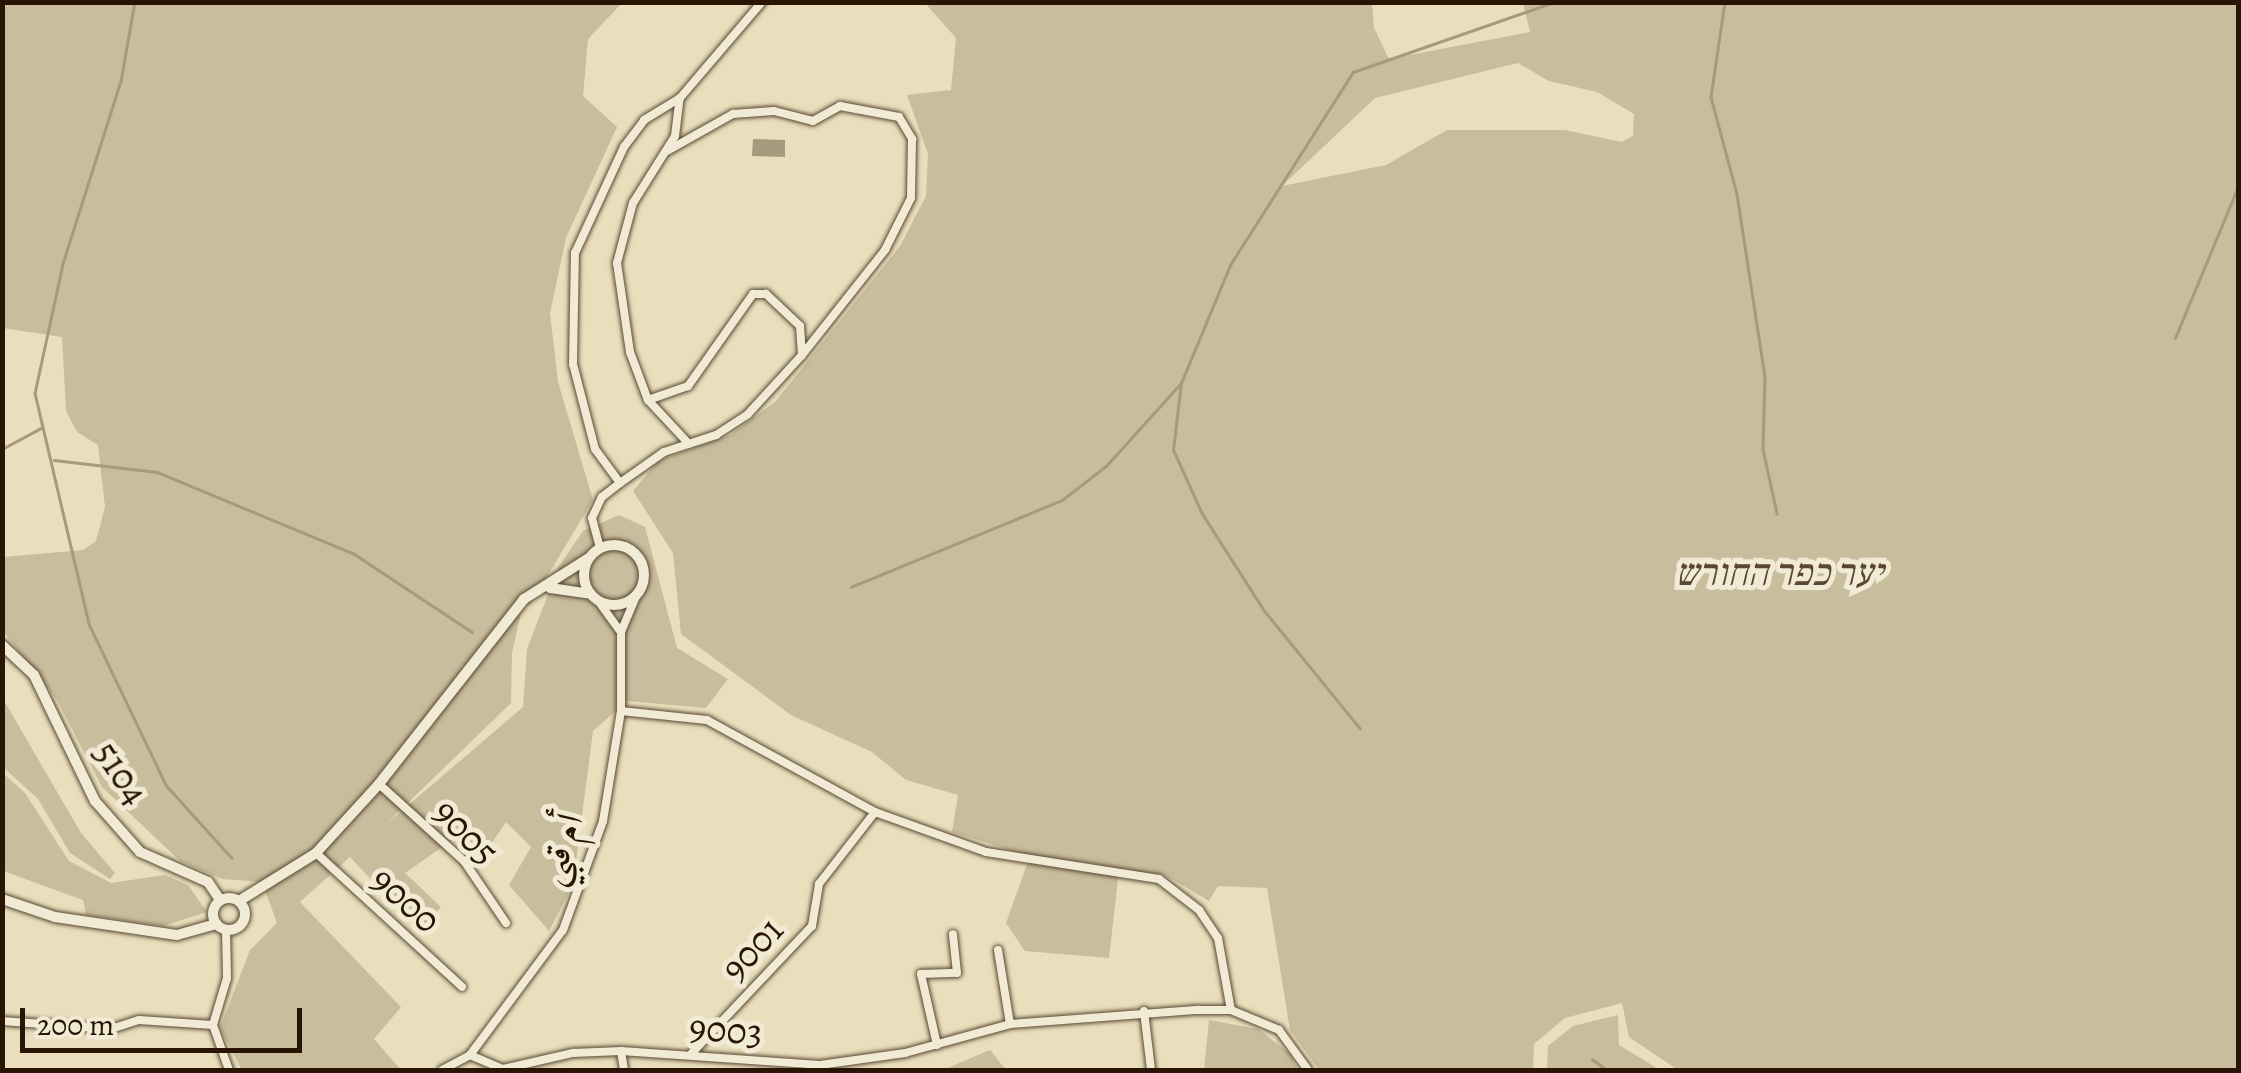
<!DOCTYPE html>
<html>
<head>
<meta charset="utf-8">
<style>
  body { margin:0 }
  #map { position:relative; width:2241px; height:1073px; overflow:hidden; background:#e9dfbd; font-family:Alegreya,Amiri,"Frank Ruhl Libre",serif }
  div>[style] { position:absolute }
  [style*='--x'] { left:calc(var(--x)*1px); top:calc(var(--y)*1px); width:calc(var(--w)*1px); rotate:calc(var(--a)*1deg) }
  .green>* { inset:0; background:#c8bd9d }
  .water>* { inset:0; background:#a89a7e }
  .stream>* { height:2.5px; margin:-1.25px; padding:0 1.25px; transform-origin:1.25px; border-radius:1.25px; background:#a89a7e }
  .roads { filter:drop-shadow(0 0 2px #594832) drop-shadow(0 0 2px #594832) }
  .minor>* { height:8px; margin:-4px; padding:0 4px; transform-origin:4px; border-radius:4px; background:#f1ead4 }
  .tertiary>* { height:10px; margin:-5px; padding:0 5px; transform-origin:5px; border-radius:5px; background:#f1ead4 }
  .tertiary>.ring { margin:-5px; padding:0; box-sizing:content-box; background:none; border:10px solid #f1ead4; border-radius:50% }
  span { translate:-50% -50%; white-space:nowrap; text-align:center; line-height:1.15; -webkit-text-stroke:10px #f1ead4; paint-order:stroke }
  .park-label { font-size:38px; color:#594731; font-style:italic }
  .street-label { font-size:38px; color:#291503 }
  .frame { position:absolute; inset:0; border:5px solid #291503; pointer-events:none }
  .scale { position:absolute; left:20px; top:1008px; width:282px; height:45px; box-sizing:border-box; border:5px solid #291503; border-top:0; padding-left:12px; font-size:30px; line-height:35px; white-space:nowrap; color:#291503; -webkit-text-stroke:8px #f1ead4; paint-order:stroke }
</style>
</head>
<body>
<div id="map">
  <div class="green">
    <i style="clip-path:polygon(3px 3px,622px 3px,588px 39px,583px 96px,617px 127px,566px 238px,550px 313px,558px 382px,593px 500px,530px 605px,524px 600px,512px 653px,511px 703px,384px 826px,523px 707px,527px 649px,559px 566px,583px 531px,619px 515px,645px 527px,677px 648px,728px 679px,706px 708px,627px 701px,593px 731px,573px 885px,549px 931px,509px 885px,531px 847px,506px 822px,485px 853px,461px 834px,405px 873px,441px 907px,419px 931px,350px 857px,300px 902px,401px 1007px,374px 1039px,401px 1070px,242px 1070px,220px 1028px,250px 950px,277px 923px,262px 882px,222px 879px,180px 861px,102px 787px,57px 700px,3px 631px,3px 557px,83px 550px,96px 541px,105px 507px,98px 445px,77px 432px,66px 411px,62px 337px,3px 328px)"></i>
    <i style="clip-path:polygon(evenodd,925px 3px,1372px 3px,1374px 28px,1389px 59px,1530px 32px,1523px 3px,2238px 3px,2238px 1070px,1678px 1070px,1629px 1037px,1622px 1003px,1565px 1018px,1534px 1044px,1533px 1070px,1319px 1070px,1290px 1030px,1267px 888px,1218px 886px,1209px 901px,1165px 875px,1119px 870px,1109px 958px,1025px 951px,1006px 923px,1030px 856px,952px 832px,958px 795px,906px 780px,872px 752px,791px 715px,681px 634px,673px 553px,633px 491px,658px 461px,730px 435px,775px 402px,900px 246px,926px 196px,928px 154px,907px 95px,951px 90px,956px 38px,925px 3px,1518px 63px,1549px 81px,1597px 92px,1634px 114px,1633px 136px,1622px 142px,1565px 130px,1447px 130px,1386px 165px,1282px 186px,1375px 98px,1518px 63px)"></i>
    <i style="clip-path:polygon(2px 697px,81px 833px,115px 873px,110px 879px,70px 853px,38px 799px,3px 767px)"></i>
    <i style="clip-path:polygon(3px 773px,25px 793px,69px 861px,111px 883px,165px 875px,188px 885px,207px 912px,163px 926px,86px 915px,83px 900px,3px 871px)"></i>
    <i style="clip-path:polygon(1618px 1015px,1619px 1045px,1660px 1070px,1547px 1070px,1548px 1046px,1573px 1026px)"></i>
    <i style="clip-path:polygon(1209px 1020px,1258px 1029px,1289px 1053px,1298px 1070px,1204px 1070px)"></i>
    <i style="clip-path:polygon(990px 1050px,1006px 1070px,943px 1070px)"></i>
  </div>
  <div class="water">
    <i style="clip-path:polygon(753px 139px,785px 140px,785px 157px,752px 156px)"></i>
  </div>
  <div class="stream">
    <i style="--x:135;--y:2;--w:80;--a:100"></i>
    <i style="--x:121;--y:81;--w:192;--a:107.6"></i>
    <i style="--x:63;--y:264;--w:132;--a:102.2"></i>
    <i style="--x:35;--y:393;--w:237;--a:76.8"></i>
    <i style="--x:89;--y:624;--w:178;--a:64.4"></i>
    <i style="--x:166;--y:785;--w:98;--a:47.9"></i>
    <i style="--x:1725;--y:2;--w:96;--a:98.4"></i>
    <i style="--x:1711;--y:97;--w:100;--a:75"></i>
    <i style="--x:1737;--y:194;--w:186;--a:81.3"></i>
    <i style="--x:1765;--y:378;--w:71;--a:91.6"></i>
    <i style="--x:1763;--y:449;--w:66;--a:77.7"></i>
    <i style="--x:2175;--y:338;--w:164;--a:-67.4"></i>
    <i style="--x:2;--y:449;--w:44;--a:-28.3"></i>
    <i style="--x:54;--y:460;--w:104;--a:6.6"></i>
    <i style="--x:157;--y:472;--w:212;--a:22.5"></i>
    <i style="--x:353;--y:553;--w:143;--a:33.6"></i>
    <i style="--x:851;--y:587;--w:228;--a:-22.4"></i>
    <i style="--x:1062;--y:500;--w:56;--a:-37.7"></i>
    <i style="--x:1106;--y:466;--w:110;--a:-47.9"></i>
    <i style="--x:1360;--y:729;--w:152;--a:-129.1"></i>
    <i style="--x:1264;--y:611;--w:115;--a:-122.6"></i>
    <i style="--x:1202;--y:514;--w:70;--a:-114.4"></i>
    <i style="--x:1173;--y:450;--w:67;--a:-83.2"></i>
    <i style="--x:1181;--y:383;--w:128;--a:-67.4"></i>
    <i style="--x:1230;--y:265;--w:229;--a:-57.5"></i>
    <i style="--x:1353;--y:72;--w:213;--a:-19.2"></i>
    <i style="--x:1592;--y:1059;--w:19;--a:36"></i>
  </div>
  <div class="roads">
    <div class="minor">
      <i style="--x:667;--y:151;--w:76;--a:-29.3"></i>
      <i style="--x:733;--y:114;--w:41;--a:-4.2"></i>
      <i style="--x:774;--y:111;--w:40;--a:14.4"></i>
      <i style="--x:813;--y:121;--w:31;--a:-29"></i>
      <i style="--x:840;--y:106;--w:60;--a:10.6"></i>
      <i style="--x:899;--y:117;--w:26;--a:59"></i>
      <i style="--x:912;--y:139;--w:59;--a:91"></i>
      <i style="--x:911;--y:198;--w:58;--a:116.6"></i>
      <i style="--x:885;--y:250;--w:134;--a:128.3"></i>
      <i style="--x:648;--y:400;--w:51;--a:-110.6"></i>
      <i style="--x:630;--y:352;--w:90;--a:-98.3"></i>
      <i style="--x:617;--y:263;--w:62;--a:-75.1"></i>
      <i style="--x:633;--y:203;--w:79;--a:-57.9"></i>
      <i style="--x:675;--y:136;--w:38;--a:-83"></i>
      <i style="--x:620;--y:483;--w:54;--a:-35.2"></i>
      <i style="--x:664;--y:452;--w:55;--a:-18.1"></i>
      <i style="--x:716;--y:435;--w:38;--a:-33"></i>
      <i style="--x:748;--y:414;--w:80;--a:-47.5"></i>
      <i style="--x:802;--y:355;--w:29;--a:-94"></i>
      <i style="--x:800;--y:326;--w:47;--a:-136.7"></i>
      <i style="--x:766;--y:294;--w:13;--a:180"></i>
      <i style="--x:753;--y:294;--w:113;--a:125.2"></i>
      <i style="--x:688;--y:386;--w:42;--a:160.7"></i>
      <i style="--x:648;--y:400;--w:60;--a:47"></i>
      <i style="--x:600;--y:548;--w:31;--a:-105"></i>
      <i style="--x:592;--y:518;--w:23;--a:-65"></i>
      <i style="--x:602;--y:497;--w:23;--a:-38"></i>
      <i style="--x:620;--y:483;--w:42;--a:-126.3"></i>
      <i style="--x:595;--y:449;--w:88;--a:-104.5"></i>
      <i style="--x:573;--y:364;--w:111;--a:-89"></i>
      <i style="--x:575;--y:253;--w:117;--a:-65.2"></i>
      <i style="--x:624;--y:147;--w:34;--a:-53"></i>
      <i style="--x:644;--y:120;--w:42;--a:-31.4"></i>
      <i style="--x:680;--y:98;--w:126;--a:-49.5"></i>
      <i style="--x:599;--y:602;--w:37;--a:54"></i>
      <i style="--x:621;--y:711;--w:86;--a:6"></i>
      <i style="--x:707;--y:720;--w:192;--a:28.7"></i>
      <i style="--x:875;--y:812;--w:118;--a:19.8"></i>
      <i style="--x:986;--y:852;--w:175;--a:8.9"></i>
      <i style="--x:1159;--y:879;--w:51;--a:37.8"></i>
      <i style="--x:1199;--y:910;--w:34;--a:56"></i>
      <i style="--x:1218;--y:938;--w:73;--a:79.8"></i>
      <i style="--x:379;--y:784;--w:115;--a:42.2"></i>
      <i style="--x:464;--y:861;--w:75;--a:55.9"></i>
      <i style="--x:316;--y:853;--w:198;--a:42.5"></i>
      <i style="--x:226;--y:929;--w:49;--a:88.8"></i>
      <i style="--x:227;--y:978;--w:49;--a:106.6"></i>
      <i style="--x:213;--y:1025;--w:48;--a:70.4"></i>
      <i style="--x:998;--y:950;--w:75;--a:80.8"></i>
      <i style="--x:1144;--y:1011;--w:59;--a:83.2"></i>
      <i style="--x:2;--y:1021;--w:109;--a:4.2"></i>
      <i style="--x:111;--y:1029;--w:29;--a:-18"></i>
      <i style="--x:139;--y:1020;--w:74;--a:3.9"></i>
      <i style="--x:937;--y:1045;--w:73;--a:-102.7"></i>
      <i style="--x:921;--y:974;--w:36;--a:-2"></i>
      <i style="--x:957;--y:973;--w:39;--a:-96"></i>
      <i style="--x:621;--y:1051;--w:19;--a:81"></i>
      <i style="--x:691;--y:1054;--w:176;--a:-46.6"></i>
      <i style="--x:812;--y:926;--w:43;--a:-80.5"></i>
      <i style="--x:819;--y:884;--w:91;--a:-52.1"></i>
      <i style="--x:470;--y:1055;--w:156;--a:-53.4"></i>
      <i style="--x:563;--y:930;--w:116;--a:-69.8"></i>
      <i style="--x:603;--y:821;--w:111;--a:-80.7"></i>
      <i style="--x:621;--y:711;--w:79;--a:-90"></i>
      <i style="--x:621;--y:632;--w:41;--a:-67.2"></i>
      <i style="--x:442;--y:1070;--w:32;--a:-28"></i>
      <i style="--x:470;--y:1055;--w:36;--a:23"></i>
      <i style="--x:503;--y:1069;--w:72;--a:-12.9"></i>
      <i style="--x:573;--y:1053;--w:48;--a:-2.4"></i>
      <i style="--x:621;--y:1051;--w:199;--a:4"></i>
      <i style="--x:820;--y:1065;--w:86;--a:-8"></i>
      <i style="--x:905;--y:1053;--w:109;--a:-15.4"></i>
      <i style="--x:1010;--y:1024;--w:189;--a:-4.3"></i>
      <i style="--x:1198;--y:1010;--w:33;--a:0"></i>
      <i style="--x:1231;--y:1010;--w:52;--a:22.6"></i>
      <i style="--x:1279;--y:1030;--w:49;--a:54.1"></i>
    </div>
    <div class="tertiary">
      <i class="ring" style="left:584px;top:545px;width:50px;height:50px"></i>
      <i style="--x:550;--y:588;--w:41;--a:8.3"></i>
      <i style="--x:2;--y:645;--w:44;--a:43.2"></i>
      <i style="--x:34;--y:675;--w:140;--a:64.2"></i>
      <i style="--x:95;--y:801;--w:68;--a:48.6"></i>
      <i style="--x:140;--y:852;--w:74;--a:23.8"></i>
      <i style="--x:208;--y:882;--w:22;--a:56"></i>
      <i class="ring" style="left:213px;top:898px;width:22px;height:22px"></i>
      <i style="--x:2;--y:899;--w:56;--a:18.8"></i>
      <i style="--x:55;--y:917;--w:123;--a:8.4"></i>
      <i style="--x:177;--y:935;--w:41;--a:-15.8"></i>
      <i style="--x:239;--y:901;--w:91;--a:-31.9"></i>
      <i style="--x:316;--y:853;--w:93;--a:-47.6"></i>
      <i style="--x:379;--y:784;--w:235;--a:-51.9"></i>
      <i style="--x:524;--y:599;--w:75;--a:-32.4"></i>
    </div>
  </div>
  <div class="park-label">
    <span style="left:1779px;top:573px">יער כפר החורש</span>
  </div>
  <div class="street-label">
    <span style="left:121px;top:773px;rotate:57deg">5104</span>
    <span style="left:466px;top:832px;rotate:46deg">9005</span>
    <span style="left:560px;top:849px;rotate:-71deg">أم قبي</span>
    <span style="left:406px;top:900px;rotate:42deg">9000</span>
    <span style="left:752px;top:949px;rotate:-47deg">9001</span>
    <span style="left:726px;top:1030px;rotate:5deg">9003</span>
  </div>
  <div class="frame"></div>
  <div class="scale">200 m</div>
</div>
</body>
</html>
